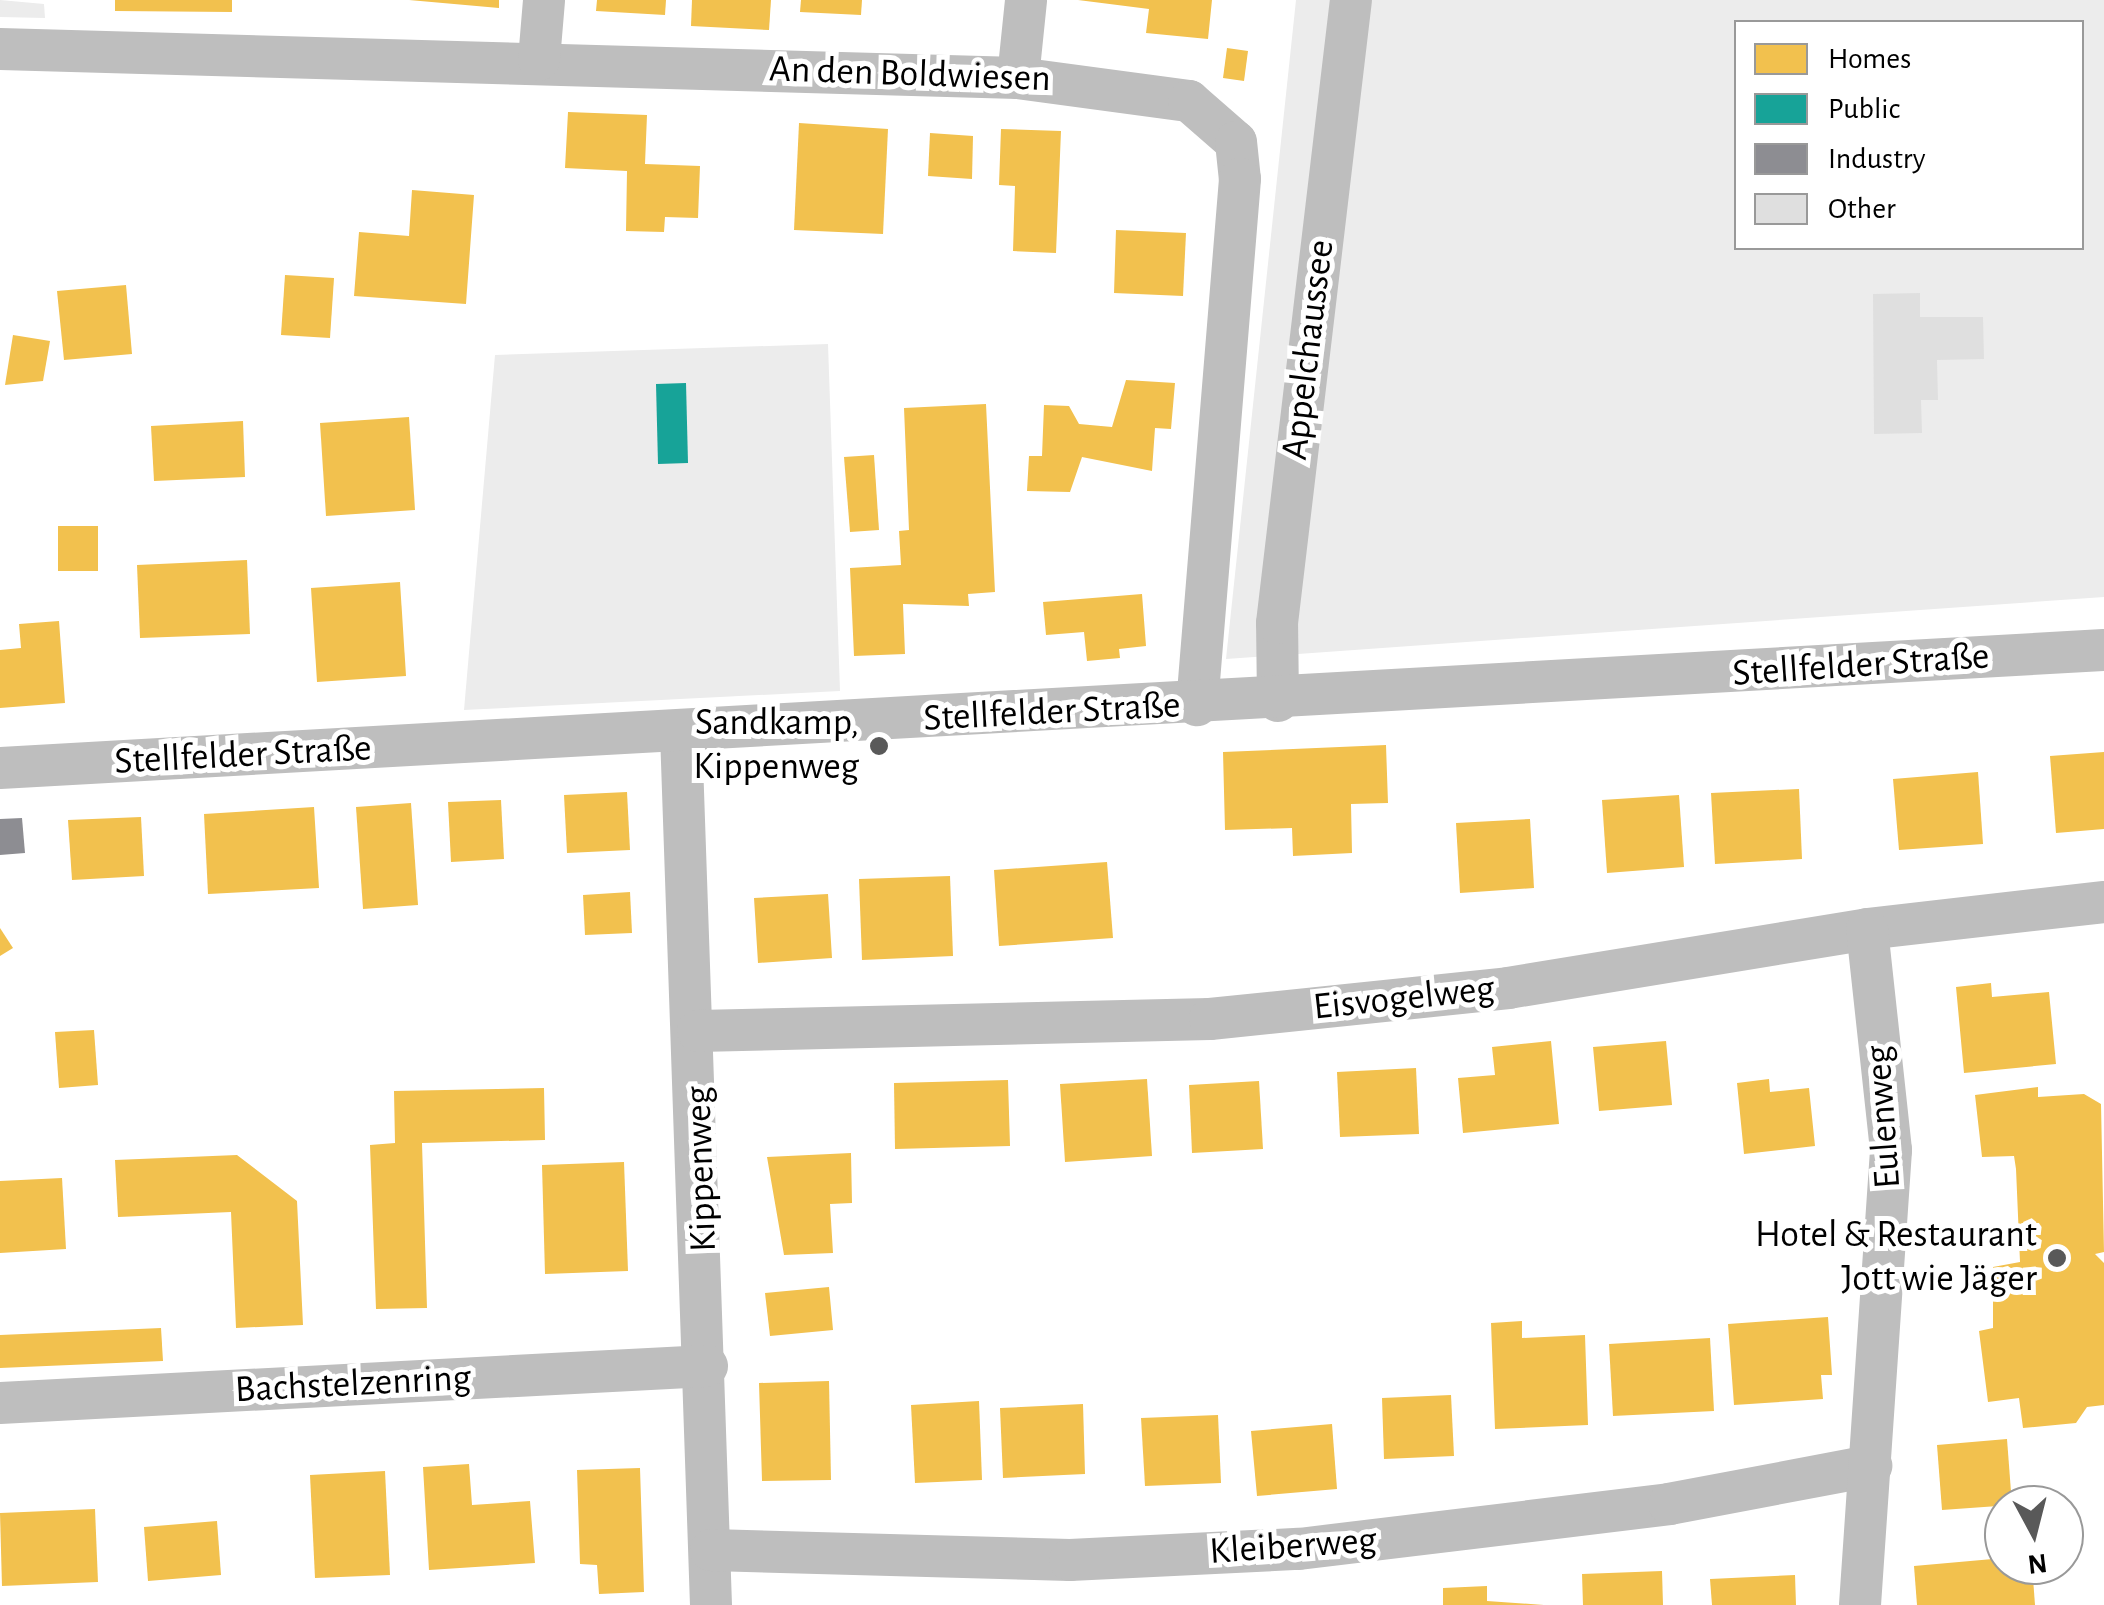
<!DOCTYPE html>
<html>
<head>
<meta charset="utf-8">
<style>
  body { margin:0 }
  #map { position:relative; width:2104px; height:1605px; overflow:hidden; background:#fff; font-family:"Alegreya Sans",sans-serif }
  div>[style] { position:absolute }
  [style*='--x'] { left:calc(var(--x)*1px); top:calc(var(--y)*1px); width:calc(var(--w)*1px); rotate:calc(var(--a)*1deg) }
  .green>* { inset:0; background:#ececec }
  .homes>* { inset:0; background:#f2c14e }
  .public>* { inset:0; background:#17a398 }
  .industry>* { inset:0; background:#8d8d92 }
  .building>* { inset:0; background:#dfdfdf }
  .minor>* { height:42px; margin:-21px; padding:0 21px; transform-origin:21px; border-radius:21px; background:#bebebe }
  .dots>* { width:28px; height:28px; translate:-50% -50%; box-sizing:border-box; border:5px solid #fff; border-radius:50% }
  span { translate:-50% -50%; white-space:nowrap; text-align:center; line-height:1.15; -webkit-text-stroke:10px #fff; paint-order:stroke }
  .street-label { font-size:38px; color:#000 }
  .poi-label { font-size:38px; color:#000 }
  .right { translate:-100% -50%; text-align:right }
  .legend { position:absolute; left:1734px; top:20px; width:350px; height:230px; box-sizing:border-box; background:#fff; border:2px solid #999; margin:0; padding:12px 18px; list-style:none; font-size:30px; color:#000 }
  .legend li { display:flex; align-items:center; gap:20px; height:50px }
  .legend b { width:50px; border:2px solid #999 }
  .north { position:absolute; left:1984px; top:1485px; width:100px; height:100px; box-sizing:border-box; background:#fff; border:2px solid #999; border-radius:50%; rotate:173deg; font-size:28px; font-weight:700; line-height:40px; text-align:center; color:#000 }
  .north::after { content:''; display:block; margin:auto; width:35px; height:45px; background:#595959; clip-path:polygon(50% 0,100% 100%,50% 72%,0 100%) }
</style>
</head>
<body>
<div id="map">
  <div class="green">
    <i style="clip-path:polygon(0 0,44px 4px,45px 18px,0 17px)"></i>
    <i style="clip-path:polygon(evenodd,1296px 0,2104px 0,2104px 597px,1226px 659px,1296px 0,1736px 22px,2082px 22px,2082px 248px,1736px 248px,1736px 22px)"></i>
    <i style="clip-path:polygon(828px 344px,840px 691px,464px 710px,495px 355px)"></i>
  </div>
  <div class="homes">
    <i style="clip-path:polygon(115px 0,232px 0,232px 12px,115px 11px)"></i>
    <i style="clip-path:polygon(409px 0,499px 0,499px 8px)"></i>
    <i style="clip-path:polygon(597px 0,666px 0,665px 15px,596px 11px)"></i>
    <i style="clip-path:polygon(692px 0,771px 0,769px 30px,691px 26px)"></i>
    <i style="clip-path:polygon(801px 0,862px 0,861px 15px,800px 12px)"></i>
    <i style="clip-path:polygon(1078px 0,1212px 0,1208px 39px,1146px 33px,1149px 9px)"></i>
    <i style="clip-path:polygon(1227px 48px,1248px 51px,1244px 81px,1223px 78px)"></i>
    <i style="clip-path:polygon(568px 112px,647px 115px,645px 164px,700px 166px,698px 218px,665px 217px,664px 232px,626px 231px,627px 171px,565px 168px)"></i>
    <i style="clip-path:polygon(799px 123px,888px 129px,883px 234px,794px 230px)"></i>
    <i style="clip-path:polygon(1001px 129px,1061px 131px,1056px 253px,1013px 251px,1015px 186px,999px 185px)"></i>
    <i style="clip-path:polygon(930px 133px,973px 136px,972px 179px,928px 176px)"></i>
    <i style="clip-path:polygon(412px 190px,474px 195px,466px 304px,354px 296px,359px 232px,409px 236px)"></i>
    <i style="clip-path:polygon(1116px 230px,1186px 233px,1183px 296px,1114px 293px)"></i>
    <i style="clip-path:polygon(285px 275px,334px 278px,330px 338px,281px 335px)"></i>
    <i style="clip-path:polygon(126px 285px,132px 354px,64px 360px,57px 291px)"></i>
    <i style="clip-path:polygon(13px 335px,50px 341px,43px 381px,5px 385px)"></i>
    <i style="clip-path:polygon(1126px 380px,1175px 383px,1171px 429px,1155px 428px,1152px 471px,1082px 457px,1070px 492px,1027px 491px,1029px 456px,1042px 456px,1044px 405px,1069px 406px,1079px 424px,1112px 427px)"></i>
    <i style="clip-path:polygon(986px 404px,995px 592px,968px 594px,969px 606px,903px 604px,905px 654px,854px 656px,850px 568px,901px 565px,899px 531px,909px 530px,904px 408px)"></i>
    <i style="clip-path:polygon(409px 417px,415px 510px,326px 516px,320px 423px)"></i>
    <i style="clip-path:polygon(243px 421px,245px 477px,154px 481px,151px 426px)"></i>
    <i style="clip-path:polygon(874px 455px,879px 530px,850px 532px,844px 457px)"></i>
    <i style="clip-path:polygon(58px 526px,98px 526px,98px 571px,58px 571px)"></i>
    <i style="clip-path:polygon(247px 560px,250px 634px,140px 638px,137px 565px)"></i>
    <i style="clip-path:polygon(400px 582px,406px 676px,317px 682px,311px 588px)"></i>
    <i style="clip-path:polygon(1142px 594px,1146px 646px,1119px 649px,1120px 658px,1087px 661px,1084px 632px,1046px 635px,1043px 602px)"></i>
    <i style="clip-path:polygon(59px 621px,65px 703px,0 708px,0 650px,21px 648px,19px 624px)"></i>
    <i style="clip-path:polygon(1386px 745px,1388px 803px,1351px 804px,1352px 853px,1293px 856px,1292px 828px,1225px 830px,1223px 752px)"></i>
    <i style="clip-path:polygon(2104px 752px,2104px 829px,2056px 833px,2050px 756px)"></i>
    <i style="clip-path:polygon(1978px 772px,1983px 844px,1899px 850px,1893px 779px)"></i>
    <i style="clip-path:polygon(1799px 789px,1802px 859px,1715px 864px,1711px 793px)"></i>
    <i style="clip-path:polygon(627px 792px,630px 850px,567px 853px,564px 795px)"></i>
    <i style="clip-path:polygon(1679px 795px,1684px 867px,1607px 873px,1602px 800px)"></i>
    <i style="clip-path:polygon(501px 800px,504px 859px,451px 862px,448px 802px)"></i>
    <i style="clip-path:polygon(411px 803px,418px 905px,363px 909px,356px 807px)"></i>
    <i style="clip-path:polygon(314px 807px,319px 888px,208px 894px,204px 814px)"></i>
    <i style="clip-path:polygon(141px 817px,144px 876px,72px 880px,68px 820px)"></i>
    <i style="clip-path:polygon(1530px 819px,1534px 888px,1460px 893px,1456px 823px)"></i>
    <i style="clip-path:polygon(1107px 862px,1113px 938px,999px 946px,994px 870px)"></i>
    <i style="clip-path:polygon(950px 876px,953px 956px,862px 960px,859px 879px)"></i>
    <i style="clip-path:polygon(630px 892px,632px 933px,585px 935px,583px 895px)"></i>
    <i style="clip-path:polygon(828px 894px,832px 958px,758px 963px,754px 898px)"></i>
    <i style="clip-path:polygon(0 928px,13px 948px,0 956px)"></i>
    <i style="clip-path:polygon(1991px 983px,1992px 997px,2049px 992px,2056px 1064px,1964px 1073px,1956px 987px)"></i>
    <i style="clip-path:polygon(94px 1030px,98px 1085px,59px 1088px,55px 1032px)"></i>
    <i style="clip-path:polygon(1551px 1041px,1559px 1124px,1463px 1133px,1458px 1078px,1495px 1075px,1492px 1047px)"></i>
    <i style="clip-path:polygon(1666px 1041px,1672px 1105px,1599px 1111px,1593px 1047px)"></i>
    <i style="clip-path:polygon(1416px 1068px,1419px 1134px,1340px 1137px,1337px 1072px)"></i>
    <i style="clip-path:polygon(1147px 1079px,1152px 1156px,1065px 1162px,1060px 1084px)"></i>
    <i style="clip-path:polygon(1769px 1079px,1770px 1092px,1809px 1088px,1815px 1146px,1744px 1154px,1737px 1083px)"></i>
    <i style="clip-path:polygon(1008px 1080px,1010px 1146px,895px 1149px,894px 1083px)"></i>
    <i style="clip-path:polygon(1259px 1081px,1263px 1149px,1192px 1153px,1189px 1085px)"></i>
    <i style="clip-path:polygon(2038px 1087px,2038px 1097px,2084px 1094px,2101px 1104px,2104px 1252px,2095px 1254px,2104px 1263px,2104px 1405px,2087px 1407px,2076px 1423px,2023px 1428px,2019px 1398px,1988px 1402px,1979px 1331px,1993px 1328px,1993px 1267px,2020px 1262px,2016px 1169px,2014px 1156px,1982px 1157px,1975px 1095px)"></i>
    <i style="clip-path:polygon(544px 1088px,545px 1140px,422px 1143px,427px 1308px,376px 1309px,370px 1145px,395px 1143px,394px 1091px)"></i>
    <i style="clip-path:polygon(851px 1153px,852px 1203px,830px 1204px,833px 1253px,784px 1255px,767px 1157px)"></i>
    <i style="clip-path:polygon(237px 1155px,297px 1201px,303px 1325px,236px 1328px,231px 1212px,118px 1217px,115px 1160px)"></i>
    <i style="clip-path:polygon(624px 1162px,628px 1271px,545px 1274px,542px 1165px)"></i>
    <i style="clip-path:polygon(62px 1178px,66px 1249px,0 1253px,0 1181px)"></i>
    <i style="clip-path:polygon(829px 1287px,833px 1330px,770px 1336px,765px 1293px)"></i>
    <i style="clip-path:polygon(1828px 1317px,1832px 1375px,1821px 1375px,1823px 1399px,1734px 1405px,1728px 1324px)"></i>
    <i style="clip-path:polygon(1522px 1321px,1522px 1338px,1585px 1335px,1588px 1425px,1495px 1429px,1491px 1323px)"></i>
    <i style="clip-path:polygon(161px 1328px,163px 1361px,0 1368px,0 1335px)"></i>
    <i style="clip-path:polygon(1710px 1338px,1714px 1411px,1613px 1416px,1609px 1344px)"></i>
    <i style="clip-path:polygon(829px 1381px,831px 1480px,762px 1481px,759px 1383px)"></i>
    <i style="clip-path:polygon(1451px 1395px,1454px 1456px,1384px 1459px,1382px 1398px)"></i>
    <i style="clip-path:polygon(979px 1401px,982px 1480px,915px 1483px,911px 1405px)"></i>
    <i style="clip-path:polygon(1083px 1404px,1085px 1474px,1003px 1478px,1000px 1408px)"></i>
    <i style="clip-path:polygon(1218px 1415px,1221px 1483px,1145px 1486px,1141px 1418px)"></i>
    <i style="clip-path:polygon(1332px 1424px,1337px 1489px,1257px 1496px,1251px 1431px)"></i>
    <i style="clip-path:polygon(2007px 1439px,2012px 1505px,1942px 1510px,1937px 1445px)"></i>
    <i style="clip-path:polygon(469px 1464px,472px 1505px,530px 1501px,535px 1563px,429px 1570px,423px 1467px)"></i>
    <i style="clip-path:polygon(640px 1468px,644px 1592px,599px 1594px,597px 1565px,580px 1564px,577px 1470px)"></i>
    <i style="clip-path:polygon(385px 1471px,390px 1575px,315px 1578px,310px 1475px)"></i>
    <i style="clip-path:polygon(95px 1509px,98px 1582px,2px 1586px,0 1513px)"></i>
    <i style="clip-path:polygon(217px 1521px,221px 1575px,148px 1581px,144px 1527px)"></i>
    <i style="clip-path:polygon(2004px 1558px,2032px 1565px,2035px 1605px,1917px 1605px,1914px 1566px)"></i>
    <i style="clip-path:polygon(1662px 1571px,1663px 1605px,1583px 1605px,1582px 1574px)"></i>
    <i style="clip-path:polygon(1795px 1575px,1796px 1605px,1712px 1605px,1710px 1579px)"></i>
    <i style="clip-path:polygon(1487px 1586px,1487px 1601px,1544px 1605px,1443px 1605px,1443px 1588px)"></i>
  </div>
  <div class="public">
    <i style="clip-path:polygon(686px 383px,688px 463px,658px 464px,656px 384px)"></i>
  </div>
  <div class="industry">
    <i style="clip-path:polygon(22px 818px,25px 853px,0 855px,0 819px)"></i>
  </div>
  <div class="building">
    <i style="clip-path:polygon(1920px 293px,1920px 317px,1983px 317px,1984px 359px,1937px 360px,1938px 400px,1921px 400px,1922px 433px,1874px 434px,1873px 294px)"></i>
  </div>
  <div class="minor">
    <i style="--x:0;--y:49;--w:1018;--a:1.63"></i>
    <i style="--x:1018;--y:78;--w:173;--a:7.7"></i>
    <i style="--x:1189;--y:101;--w:62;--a:41.1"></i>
    <i style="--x:1236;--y:142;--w:37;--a:84"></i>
    <i style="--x:1240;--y:179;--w:528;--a:94.67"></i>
    <i style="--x:539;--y:60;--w:60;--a:-85.2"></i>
    <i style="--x:1018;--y:78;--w:78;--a:-84.1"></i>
    <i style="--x:1278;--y:701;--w:78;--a:-90.7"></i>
    <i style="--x:1277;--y:623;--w:627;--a:-83.23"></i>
    <i style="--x:681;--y:733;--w:873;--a:88.03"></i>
    <i style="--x:0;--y:768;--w:2107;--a:-3.21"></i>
    <i style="--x:698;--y:1031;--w:512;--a:-1.34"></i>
    <i style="--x:1210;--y:1019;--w:300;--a:-5.9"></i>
    <i style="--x:1508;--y:988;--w:364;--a:-9.3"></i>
    <i style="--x:1867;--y:929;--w:239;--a:-6.5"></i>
    <i style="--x:0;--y:1403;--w:708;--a:-3"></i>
    <i style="--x:711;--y:1550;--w:359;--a:1.6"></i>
    <i style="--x:1070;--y:1560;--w:229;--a:-2.8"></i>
    <i style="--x:1299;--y:1549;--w:373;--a:-6.9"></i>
    <i style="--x:1669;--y:1504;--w:206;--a:-10.7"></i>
    <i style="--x:1860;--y:1605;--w:456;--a:-86.1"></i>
    <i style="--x:1891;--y:1150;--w:222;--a:-96.2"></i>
  </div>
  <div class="dots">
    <i style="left:879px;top:746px;background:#595959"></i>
    <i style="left:2057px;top:1258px;background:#595959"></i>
  </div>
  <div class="street-label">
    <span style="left:910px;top:75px;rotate:2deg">An den Boldwiesen</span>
    <span style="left:1309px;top:350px;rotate:-83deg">Appelchaussee</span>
    <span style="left:1861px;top:666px;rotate:-4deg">Stellfelder Straße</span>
    <span style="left:1052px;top:713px;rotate:-3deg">Stellfelder Straße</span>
    <span style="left:243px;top:756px;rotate:-3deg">Stellfelder Straße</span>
    <span style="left:1404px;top:999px;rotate:-6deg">Eisvogelweg</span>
    <span style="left:1884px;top:1117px;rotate:-94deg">Eulenweg</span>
    <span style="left:702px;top:1169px;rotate:-92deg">Kippenweg</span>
    <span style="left:353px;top:1385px;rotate:-3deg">Bachstelzenring</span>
    <span style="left:1293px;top:1547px;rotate:-4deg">Kleiberweg</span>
  </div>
  <div class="poi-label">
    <span class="right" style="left:859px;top:746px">Sandkamp,<br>Kippenweg</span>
    <span class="right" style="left:2037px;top:1258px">Hotel &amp; Restaurant<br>Jott wie Jäger</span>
  </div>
  <ul class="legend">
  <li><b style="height:28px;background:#f2c14e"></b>Homes</li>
  <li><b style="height:28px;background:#17a398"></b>Public</li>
  <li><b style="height:28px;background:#8d8d92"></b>Industry</li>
  <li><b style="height:28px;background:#dfdfdf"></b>Other</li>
  </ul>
  <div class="north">N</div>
</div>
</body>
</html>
